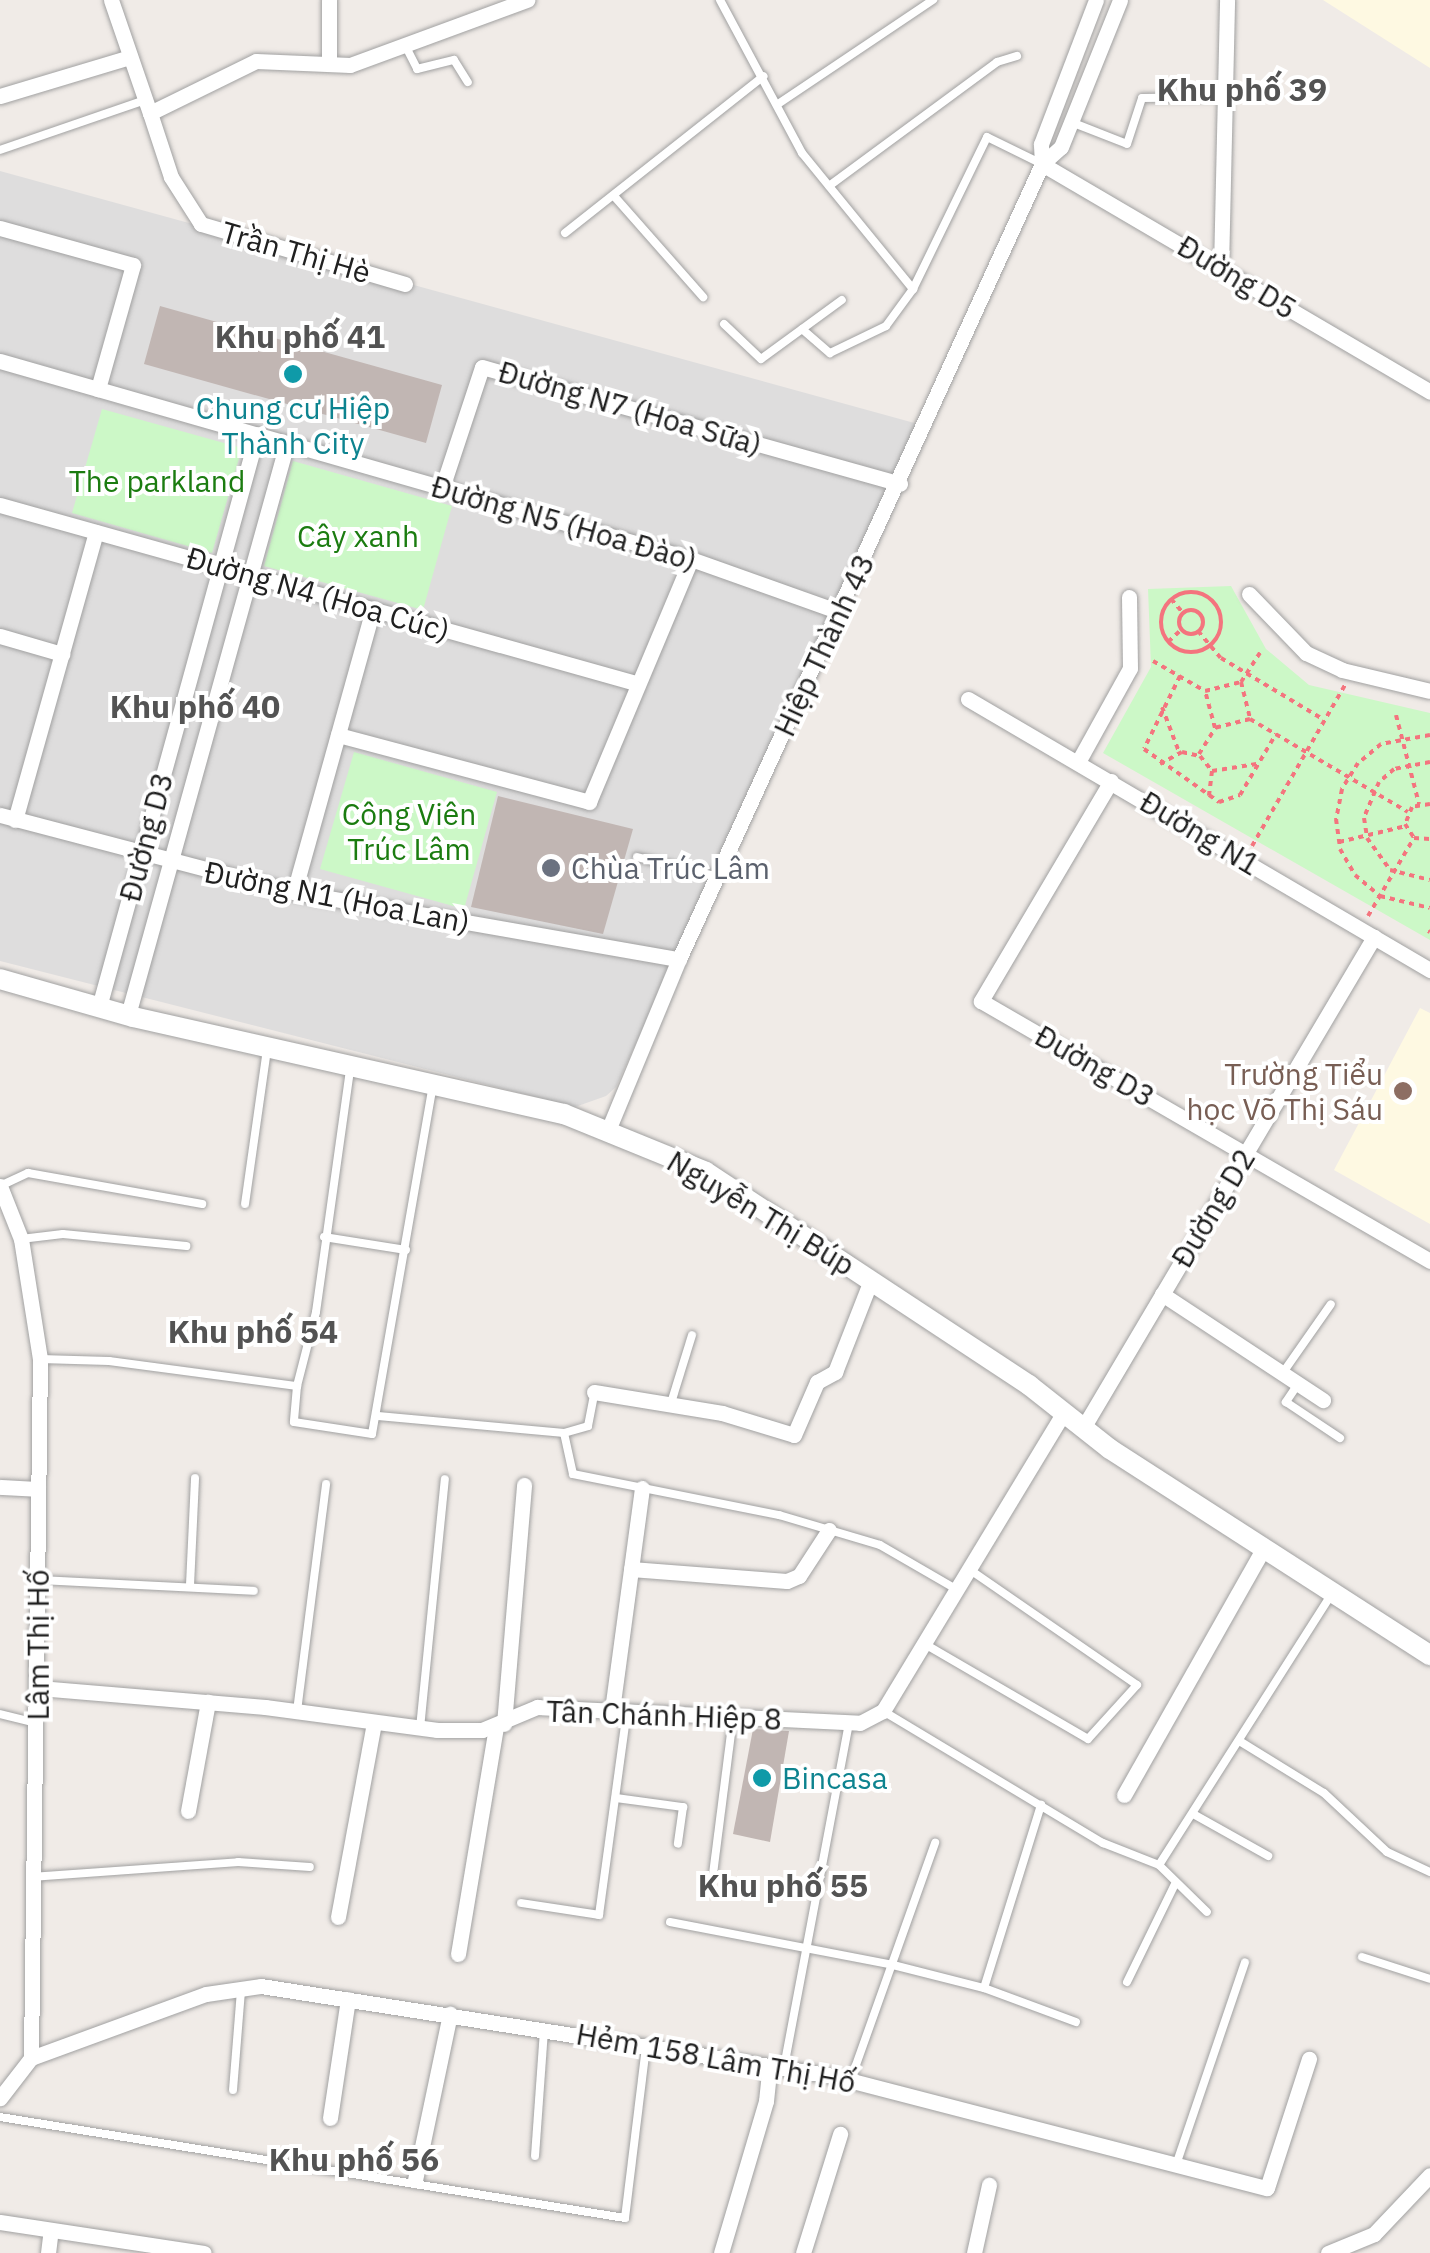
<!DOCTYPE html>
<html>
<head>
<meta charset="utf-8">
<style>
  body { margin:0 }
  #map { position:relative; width:1430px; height:2253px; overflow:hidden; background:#f0ebe7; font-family:"IBM Plex Sans",sans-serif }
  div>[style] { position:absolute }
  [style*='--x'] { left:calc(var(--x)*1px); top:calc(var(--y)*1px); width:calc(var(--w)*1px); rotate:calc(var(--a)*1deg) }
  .residential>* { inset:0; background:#dedddd }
  .education>* { inset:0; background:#fef9e2 }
  .park>* { inset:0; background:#ccf8c7 }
  .building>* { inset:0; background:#c1b6b3 }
  .path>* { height:4px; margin-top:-2px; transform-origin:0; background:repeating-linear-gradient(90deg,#f4747e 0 5px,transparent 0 10px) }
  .path>.ring { margin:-2px; padding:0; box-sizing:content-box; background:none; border:4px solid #f4747e; border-radius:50% }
  .roads { filter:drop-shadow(0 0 2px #a1a1a1) drop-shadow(0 0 2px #a1a1a1) }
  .service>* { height:8px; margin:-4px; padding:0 4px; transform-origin:4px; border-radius:4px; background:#fff }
  .minor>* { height:15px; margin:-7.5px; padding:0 7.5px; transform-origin:7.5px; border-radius:7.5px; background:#fff }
  .tertiary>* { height:20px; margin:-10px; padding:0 10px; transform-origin:10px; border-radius:10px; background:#fff }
  .dots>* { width:28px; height:28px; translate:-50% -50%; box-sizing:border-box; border:5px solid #fff; border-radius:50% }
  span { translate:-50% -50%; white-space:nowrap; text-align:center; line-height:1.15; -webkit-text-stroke:8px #fff; paint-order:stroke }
  .street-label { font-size:30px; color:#202020 }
  .culture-label { font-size:30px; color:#0d838f }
  .left { translate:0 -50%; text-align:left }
  .park-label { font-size:30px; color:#1b7c10 }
  .worship-label { font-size:30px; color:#5b616d }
  .education-label { font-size:30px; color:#785e54 }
  .right { translate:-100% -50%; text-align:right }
  .neighbourhood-label { font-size:32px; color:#535353; font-weight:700 }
</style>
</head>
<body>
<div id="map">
  <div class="residential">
    <i style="clip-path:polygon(0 171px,918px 424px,616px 1087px,606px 1096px,575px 1107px,0 961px)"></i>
  </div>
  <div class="education">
    <i style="clip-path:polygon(1323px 0,1430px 0,1430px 68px)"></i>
    <i style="clip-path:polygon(1420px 1008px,1430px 1013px,1430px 1224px,1334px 1170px)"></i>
  </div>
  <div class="park">
    <i style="clip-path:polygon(102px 409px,242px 448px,212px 553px,72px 513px)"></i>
    <i style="clip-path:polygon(293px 461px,452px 506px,423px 610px,264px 566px)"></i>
    <i style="clip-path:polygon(1231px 586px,1266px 649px,1309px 685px,1430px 713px,1430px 940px,1103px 753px,1151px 667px,1148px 589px)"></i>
    <i style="clip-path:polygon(354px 752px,497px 792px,464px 909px,320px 869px)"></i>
  </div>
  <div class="building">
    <i style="clip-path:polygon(160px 306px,442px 385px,426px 443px,144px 364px)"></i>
    <i style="clip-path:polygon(498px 796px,633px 829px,603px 934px,471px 907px)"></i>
    <i style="clip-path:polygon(753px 1729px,789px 1731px,770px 1842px,733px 1834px)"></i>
  </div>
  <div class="path">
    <i class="ring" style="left:1161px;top:592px;width:56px;height:56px"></i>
    <i style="--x:1171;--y:599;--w:18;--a:49"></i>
    <i class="ring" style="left:1179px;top:610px;width:20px;height:20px"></i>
    <i style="--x:1198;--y:631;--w:35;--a:50"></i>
    <i style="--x:1221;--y:658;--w:120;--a:31"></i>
    <i style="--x:1168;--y:642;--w:19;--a:-43"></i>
    <i style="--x:1153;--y:661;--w:60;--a:30"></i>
    <i style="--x:1180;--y:676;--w:81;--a:116.3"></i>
    <i style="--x:1144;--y:749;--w:92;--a:35.2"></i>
    <i style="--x:1219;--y:802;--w:22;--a:-18"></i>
    <i style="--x:1240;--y:795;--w:71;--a:-59.5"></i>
    <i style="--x:1241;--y:682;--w:38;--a:76"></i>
    <i style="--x:1250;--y:719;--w:36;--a:166"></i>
    <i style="--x:1215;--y:728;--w:38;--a:-105"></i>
    <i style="--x:1205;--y:691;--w:37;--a:-14"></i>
    <i style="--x:1241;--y:682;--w:35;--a:-57"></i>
    <i style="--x:1162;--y:707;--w:48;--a:69.3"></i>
    <i style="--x:1396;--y:715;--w:92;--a:75.5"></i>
    <i style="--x:1250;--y:719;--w:183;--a:30.5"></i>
    <i style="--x:1430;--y:735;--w:50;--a:169.6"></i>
    <i style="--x:1381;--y:744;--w:30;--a:140"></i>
    <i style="--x:1358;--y:763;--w:31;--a:122"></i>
    <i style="--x:1342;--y:789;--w:31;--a:101"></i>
    <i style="--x:1336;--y:819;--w:30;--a:82"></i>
    <i style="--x:1340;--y:849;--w:30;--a:60"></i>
    <i style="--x:1355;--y:875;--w:33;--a:40"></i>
    <i style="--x:1380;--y:896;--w:51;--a:13.5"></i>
    <i style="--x:1199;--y:754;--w:31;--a:-58"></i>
    <i style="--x:1430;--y:762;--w:37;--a:169"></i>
    <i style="--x:1394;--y:769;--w:20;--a:139"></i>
    <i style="--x:1379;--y:782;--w:39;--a:113"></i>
    <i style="--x:1364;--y:818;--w:20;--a:81"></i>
    <i style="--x:1367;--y:838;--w:39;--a:54"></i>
    <i style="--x:1390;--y:870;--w:41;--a:14"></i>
    <i style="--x:1160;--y:764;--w:25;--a:-29"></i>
    <i style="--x:1182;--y:752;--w:18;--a:13"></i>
    <i style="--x:1200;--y:756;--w:19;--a:51"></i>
    <i style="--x:1212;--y:771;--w:25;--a:97"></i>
    <i style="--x:1212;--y:771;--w:45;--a:-9"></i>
    <i style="--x:1430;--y:804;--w:18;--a:171"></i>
    <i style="--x:1412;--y:807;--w:18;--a:112"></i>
    <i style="--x:1405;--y:824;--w:17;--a:57"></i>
    <i style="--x:1414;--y:838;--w:16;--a:4"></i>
    <i style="--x:1339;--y:842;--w:69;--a:-13.4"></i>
    <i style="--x:1252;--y:846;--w:186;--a:-60"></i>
    <i style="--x:1368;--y:916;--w:91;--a:-59.5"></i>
    <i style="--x:1428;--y:931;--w:2;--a:27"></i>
  </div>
  <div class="roads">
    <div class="service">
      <i style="--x:720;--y:0;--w:174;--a:61.8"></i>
      <i style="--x:802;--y:153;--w:176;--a:50.8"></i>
      <i style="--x:405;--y:45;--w:27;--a:63"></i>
      <i style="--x:417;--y:69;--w:38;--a:-14"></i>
      <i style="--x:454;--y:60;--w:26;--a:58"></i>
      <i style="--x:778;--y:104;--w:187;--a:-33.9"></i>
      <i style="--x:1071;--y:122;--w:60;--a:21.4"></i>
      <i style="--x:1127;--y:144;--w:48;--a:-71.9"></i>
      <i style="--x:1142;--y:98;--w:82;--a:-0.7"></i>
      <i style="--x:0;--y:150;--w:153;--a:-19"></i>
      <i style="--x:829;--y:186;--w:209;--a:-36.4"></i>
      <i style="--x:997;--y:62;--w:21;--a:-17"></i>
      <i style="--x:614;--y:196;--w:135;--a:48.6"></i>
      <i style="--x:565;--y:233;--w:253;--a:-38.3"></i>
      <i style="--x:724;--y:324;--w:51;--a:43.4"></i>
      <i style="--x:761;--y:359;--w:100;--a:-36.1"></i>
      <i style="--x:802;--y:329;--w:37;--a:41"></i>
      <i style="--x:830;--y:353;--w:62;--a:-25.7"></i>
      <i style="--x:886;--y:326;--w:46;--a:-53.9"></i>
      <i style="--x:913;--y:289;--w:169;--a:-64"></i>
      <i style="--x:987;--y:137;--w:61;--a:26.1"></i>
      <i style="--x:637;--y:857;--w:80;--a:13.7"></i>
      <i style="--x:0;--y:1186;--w:31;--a:-25"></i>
      <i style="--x:28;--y:1173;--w:177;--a:10.1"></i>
      <i style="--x:245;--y:1204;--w:156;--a:-81.9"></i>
      <i style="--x:324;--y:1237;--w:83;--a:9"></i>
      <i style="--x:21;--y:1239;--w:42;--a:-6.8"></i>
      <i style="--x:63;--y:1234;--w:124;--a:5.6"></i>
      <i style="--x:40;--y:1359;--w:69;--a:1.7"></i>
      <i style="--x:109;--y:1361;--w:190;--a:7.6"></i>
      <i style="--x:297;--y:1386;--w:76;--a:-75.6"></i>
      <i style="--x:316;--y:1312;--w:245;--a:-82"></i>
      <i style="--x:1282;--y:1374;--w:85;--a:-55"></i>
      <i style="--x:1298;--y:1384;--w:22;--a:124"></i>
      <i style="--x:1286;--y:1402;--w:65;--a:33.7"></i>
      <i style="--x:297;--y:1386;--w:36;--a:95"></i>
      <i style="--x:294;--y:1422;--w:79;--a:8.7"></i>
      <i style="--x:372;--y:1434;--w:350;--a:-80.1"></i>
      <i style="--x:671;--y:1403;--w:71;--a:-72.8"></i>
      <i style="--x:378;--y:1416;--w:187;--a:5.2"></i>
      <i style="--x:564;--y:1433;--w:42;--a:77.6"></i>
      <i style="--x:573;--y:1474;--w:210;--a:11.3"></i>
      <i style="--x:779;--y:1515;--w:105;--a:16.5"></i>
      <i style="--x:880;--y:1545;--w:88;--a:30.1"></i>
      <i style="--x:564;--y:1433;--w:25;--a:-16"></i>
      <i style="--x:588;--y:1426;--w:33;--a:-79"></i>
      <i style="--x:39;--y:1580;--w:215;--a:2.9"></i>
      <i style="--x:190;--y:1585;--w:107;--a:-87.3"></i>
      <i style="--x:923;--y:1643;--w:191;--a:30.2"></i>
      <i style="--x:1088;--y:1739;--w:73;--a:-47.8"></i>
      <i style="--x:1137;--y:1685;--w:203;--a:-145.4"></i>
      <i style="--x:297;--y:1711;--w:229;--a:-82.7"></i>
      <i style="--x:883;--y:1711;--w:257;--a:31"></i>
      <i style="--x:1103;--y:1843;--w:60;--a:21.4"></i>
      <i style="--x:1159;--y:1865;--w:322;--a:-57.5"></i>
      <i style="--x:0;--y:1714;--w:34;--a:14"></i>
      <i style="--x:420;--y:1728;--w:250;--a:-84.3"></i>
      <i style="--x:1241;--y:1742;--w:97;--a:31.6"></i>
      <i style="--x:1324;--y:1793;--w:86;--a:43.1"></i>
      <i style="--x:1387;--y:1852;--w:47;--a:24.9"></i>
      <i style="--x:616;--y:1798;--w:68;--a:7.7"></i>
      <i style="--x:683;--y:1807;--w:37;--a:98"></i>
      <i style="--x:1195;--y:1815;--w:84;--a:29.3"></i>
      <i style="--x:1159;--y:1865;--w:67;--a:44.4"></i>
      <i style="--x:713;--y:1874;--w:157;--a:-82.7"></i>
      <i style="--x:31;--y:1877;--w:208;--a:-4.1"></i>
      <i style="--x:238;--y:1862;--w:72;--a:4"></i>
      <i style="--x:521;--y:1903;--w:79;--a:8.7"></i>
      <i style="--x:599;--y:1915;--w:207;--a:-82.2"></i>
      <i style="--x:670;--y:1922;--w:227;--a:10.9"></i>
      <i style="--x:893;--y:1965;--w:94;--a:14.2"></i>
      <i style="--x:984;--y:1988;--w:98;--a:20.3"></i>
      <i style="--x:1362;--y:1957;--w:71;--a:17.9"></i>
      <i style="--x:1127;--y:1982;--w:111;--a:-63.9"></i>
      <i style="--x:984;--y:1988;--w:192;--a:-72.7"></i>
      <i style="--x:784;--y:2067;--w:349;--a:-79.3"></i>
      <i style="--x:851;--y:2079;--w:251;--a:-70.4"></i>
      <i style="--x:233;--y:2090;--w:100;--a:-85.4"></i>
      <i style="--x:0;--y:2117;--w:633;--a:9.18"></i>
      <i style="--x:625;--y:2218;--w:172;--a:-83"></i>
      <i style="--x:535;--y:2156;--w:126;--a:-85.9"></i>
      <i style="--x:1176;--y:2165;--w:214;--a:-71.2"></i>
    </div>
    <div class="minor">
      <i style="--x:111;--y:0;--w:120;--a:71"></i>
      <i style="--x:329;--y:62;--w:62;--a:-90"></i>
      <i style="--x:0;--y:96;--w:136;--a:-16.7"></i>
      <i style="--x:1042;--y:164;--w:450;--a:30.4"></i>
      <i style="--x:1042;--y:164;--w:20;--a:-93"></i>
      <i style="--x:1041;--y:144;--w:154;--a:-69.1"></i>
      <i style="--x:0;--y:228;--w:138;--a:15.5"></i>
      <i style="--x:133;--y:265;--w:129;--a:105.8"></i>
      <i style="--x:1221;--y:268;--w:268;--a:-88.7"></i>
      <i style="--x:405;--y:284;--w:213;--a:-163.6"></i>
      <i style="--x:201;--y:224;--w:56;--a:-122.6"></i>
      <i style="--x:171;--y:177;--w:67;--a:-108.2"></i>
      <i style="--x:150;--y:113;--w:118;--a:-26.1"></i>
      <i style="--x:256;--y:61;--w:94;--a:2.4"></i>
      <i style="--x:350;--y:65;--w:189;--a:-20.2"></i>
      <i style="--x:0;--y:361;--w:719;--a:15.99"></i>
      <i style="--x:691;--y:559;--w:155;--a:19.6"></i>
      <i style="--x:442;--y:488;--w:127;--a:-71.7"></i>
      <i style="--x:482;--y:367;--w:434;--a:15.6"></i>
      <i style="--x:0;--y:505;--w:660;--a:15.64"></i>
      <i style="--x:1249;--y:594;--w:82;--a:46"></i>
      <i style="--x:1306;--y:653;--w:40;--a:25"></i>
      <i style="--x:1342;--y:670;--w:90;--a:13.4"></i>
      <i style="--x:0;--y:636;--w:65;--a:16.2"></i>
      <i style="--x:968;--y:699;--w:536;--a:30.4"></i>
      <i style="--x:338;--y:735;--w:260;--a:14.9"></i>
      <i style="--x:589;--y:802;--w:264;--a:-67.2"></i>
      <i style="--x:1078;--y:762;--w:107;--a:-61"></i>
      <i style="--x:1130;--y:668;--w:71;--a:-90.8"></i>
      <i style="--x:1111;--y:781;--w:256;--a:120.6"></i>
      <i style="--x:981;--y:1001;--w:519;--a:30.07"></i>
      <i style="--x:0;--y:815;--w:304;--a:14.7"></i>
      <i style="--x:294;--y:892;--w:391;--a:9.9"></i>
      <i style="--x:15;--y:820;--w:299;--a:-74.3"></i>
      <i style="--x:294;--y:892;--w:294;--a:-74.4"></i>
      <i style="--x:99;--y:1007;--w:594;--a:-74.58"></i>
      <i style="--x:128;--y:1015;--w:594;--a:-74.47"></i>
      <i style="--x:609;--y:1128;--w:183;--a:-67.5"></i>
      <i style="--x:679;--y:959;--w:874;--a:-65.46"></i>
      <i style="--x:1042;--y:164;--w:25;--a:-42"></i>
      <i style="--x:1061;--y:147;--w:158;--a:-68.1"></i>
      <i style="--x:0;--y:1186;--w:57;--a:68.4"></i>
      <i style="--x:21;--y:1239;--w:121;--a:81"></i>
      <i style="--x:40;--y:1359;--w:699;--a:90.74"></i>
      <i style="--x:31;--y:2058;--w:51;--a:127.8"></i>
      <i style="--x:1162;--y:1294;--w:193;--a:33.4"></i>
      <i style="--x:594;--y:1392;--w:130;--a:9.3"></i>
      <i style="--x:722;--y:1413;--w:75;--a:17"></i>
      <i style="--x:794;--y:1435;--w:58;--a:-66.5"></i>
      <i style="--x:817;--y:1382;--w:21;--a:-29"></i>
      <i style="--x:835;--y:1372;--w:99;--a:-68.6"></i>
      <i style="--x:1083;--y:1428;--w:571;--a:-59.35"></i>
      <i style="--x:0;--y:1487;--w:38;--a:3"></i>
      <i style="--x:631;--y:1569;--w:156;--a:4.4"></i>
      <i style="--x:787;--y:1581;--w:13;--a:-23"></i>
      <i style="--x:799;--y:1576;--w:55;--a:-56.9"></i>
      <i style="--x:39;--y:1688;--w:227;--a:4.8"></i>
      <i style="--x:265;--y:1707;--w:174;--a:7.6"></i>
      <i style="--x:437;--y:1730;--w:45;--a:0"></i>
      <i style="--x:482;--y:1730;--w:60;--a:-22.7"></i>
      <i style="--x:537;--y:1707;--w:323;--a:2.8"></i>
      <i style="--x:860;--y:1723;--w:26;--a:-28"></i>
      <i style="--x:883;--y:1711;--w:350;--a:-58.8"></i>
      <i style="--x:612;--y:1710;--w:224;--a:-82.3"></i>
      <i style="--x:504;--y:1724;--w:240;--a:-85.2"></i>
      <i style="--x:1124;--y:1795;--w:284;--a:-60.5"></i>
      <i style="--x:188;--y:1811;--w:111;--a:-79.6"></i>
      <i style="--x:338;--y:1917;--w:198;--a:-79.5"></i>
      <i style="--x:458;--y:1954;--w:231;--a:-80.5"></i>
      <i style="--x:31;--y:2058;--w:186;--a:-20.1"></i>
      <i style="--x:206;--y:1994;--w:56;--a:-8.3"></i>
      <i style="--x:261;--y:1986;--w:579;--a:8.94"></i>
      <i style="--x:833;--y:2076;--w:448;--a:14.5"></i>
      <i style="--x:1267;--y:2188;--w:136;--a:-72"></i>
      <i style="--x:330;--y:2118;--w:120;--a:-81.4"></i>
      <i style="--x:415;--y:2180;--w:170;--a:-78.1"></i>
      <i style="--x:0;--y:2222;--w:206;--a:8.6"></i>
      <i style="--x:48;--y:2253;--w:23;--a:-83"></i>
      <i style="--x:721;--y:2253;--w:159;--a:-73.5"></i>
      <i style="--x:766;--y:2101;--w:36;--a:-84"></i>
      <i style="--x:803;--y:2253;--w:125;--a:-72.7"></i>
      <i style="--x:974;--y:2253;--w:70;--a:-77.6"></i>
      <i style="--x:1328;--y:2253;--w:50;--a:-22.4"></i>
      <i style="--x:1374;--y:2234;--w:81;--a:-46.5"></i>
    </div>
    <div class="tertiary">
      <i style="--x:0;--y:979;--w:138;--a:15.9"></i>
      <i style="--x:133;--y:1017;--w:442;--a:12.7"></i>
      <i style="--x:564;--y:1114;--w:153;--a:22.2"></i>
      <i style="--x:706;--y:1172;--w:387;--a:33.4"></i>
      <i style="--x:1029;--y:1385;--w:103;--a:38.3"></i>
      <i style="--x:1110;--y:1449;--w:381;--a:32.8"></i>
    </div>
  </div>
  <div class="dots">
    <i style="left:293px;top:374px;background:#0f9aa8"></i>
    <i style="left:551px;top:868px;background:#6b7280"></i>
    <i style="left:1403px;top:1091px;background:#8d6e63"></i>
    <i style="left:762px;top:1778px;background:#0f9aa8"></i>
  </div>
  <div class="street-label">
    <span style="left:296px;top:252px;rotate:16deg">Trần Thị Hè</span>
    <span style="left:1237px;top:277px;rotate:31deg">Đường D5</span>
    <span style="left:630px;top:408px;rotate:16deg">Đường N7 (Hoa Sữa)</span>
    <span style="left:564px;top:523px;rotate:16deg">Đường N5 (Hoa Đào)</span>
    <span style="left:318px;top:594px;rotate:16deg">Đường N4 (Hoa Cúc)</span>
    <span style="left:824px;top:645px;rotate:-65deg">Hiệp Thành 43</span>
    <span style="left:1200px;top:833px;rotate:31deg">Đường N1</span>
    <span style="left:146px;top:837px;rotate:-75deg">Đường D3</span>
    <span style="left:337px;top:897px;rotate:11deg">Đường N1 (Hoa Lan)</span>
    <span style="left:1095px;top:1066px;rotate:30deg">Đường D3</span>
    <span style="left:1213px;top:1208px;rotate:-59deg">Đường D2</span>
    <span style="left:761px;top:1213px;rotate:31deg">Nguyễn Thị Búp</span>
    <span style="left:38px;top:1645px;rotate:-90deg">Lâm Thị Hố</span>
    <span style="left:664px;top:1715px;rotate:2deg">Tân Chánh Hiệp 8</span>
    <span style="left:716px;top:2058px;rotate:10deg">Hẻm 158 Lâm Thị Hố</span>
  </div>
  <div class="culture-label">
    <span style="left:293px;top:425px">Chung cư Hiệp<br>Thành City</span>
    <span class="left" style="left:782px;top:1778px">Bincasa</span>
  </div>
  <div class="park-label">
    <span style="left:157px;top:481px">The parkland</span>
    <span style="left:358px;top:536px">Cây xanh</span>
    <span style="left:409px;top:831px">Công Viên<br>Trúc Lâm</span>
  </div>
  <div class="worship-label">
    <span class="left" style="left:571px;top:868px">Chùa Trúc Lâm</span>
  </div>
  <div class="education-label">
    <span class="right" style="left:1383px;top:1091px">Trường Tiểu<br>học Võ Thị Sáu</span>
  </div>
  <div class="neighbourhood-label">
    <span style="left:1242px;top:89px">Khu phố 39</span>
    <span style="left:300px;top:336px">Khu phố 41</span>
    <span style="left:195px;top:706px">Khu phố 40</span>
    <span style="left:253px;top:1331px">Khu phố 54</span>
    <span style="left:783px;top:1885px">Khu phố 55</span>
    <span style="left:354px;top:2159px">Khu phố 56</span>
  </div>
</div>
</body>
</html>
